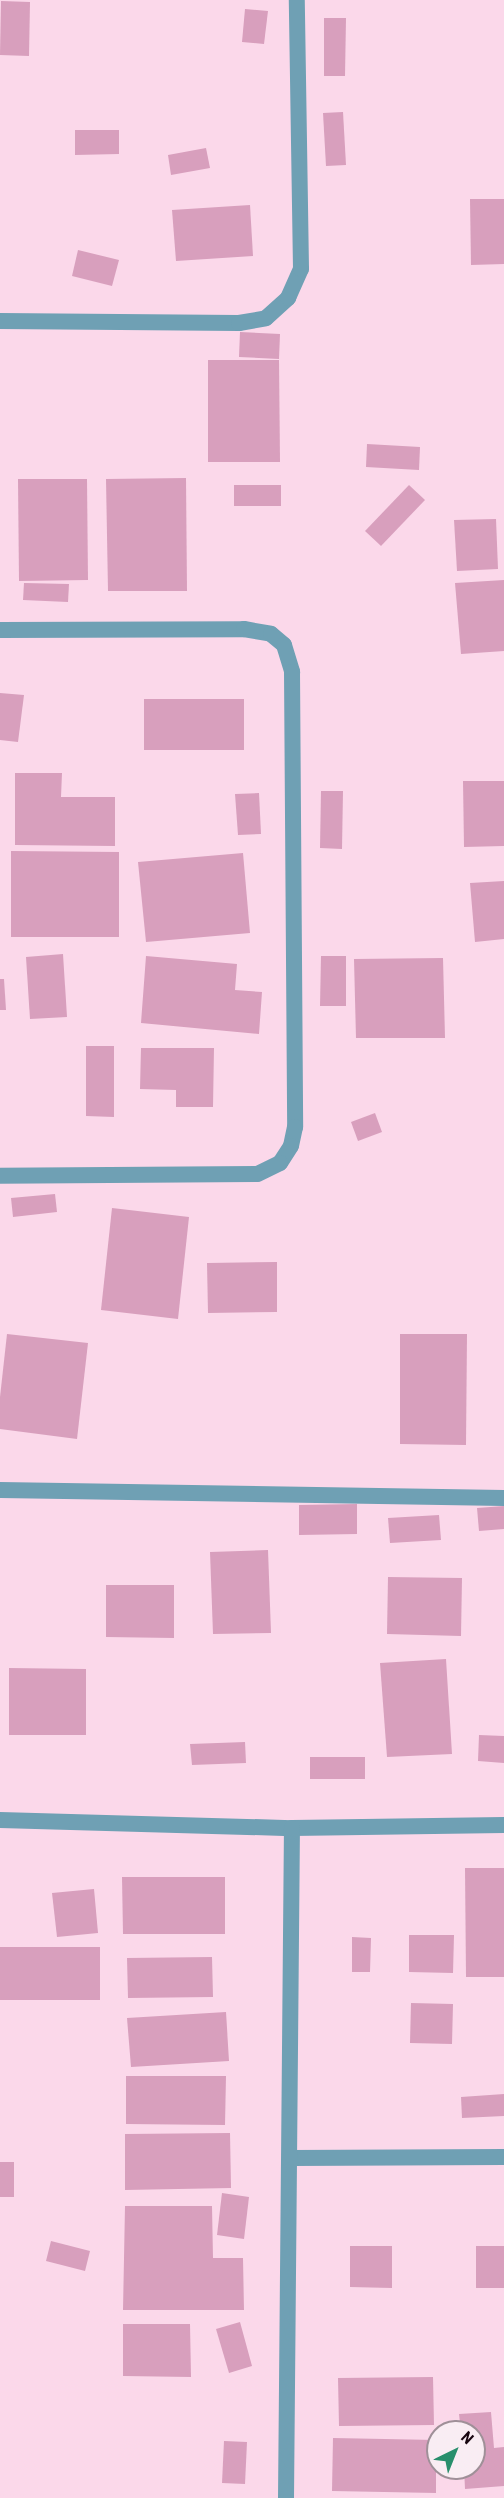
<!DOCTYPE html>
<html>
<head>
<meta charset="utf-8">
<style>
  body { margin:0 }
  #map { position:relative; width:504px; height:2498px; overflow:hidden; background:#fbd8ea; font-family:"Roboto Condensed",sans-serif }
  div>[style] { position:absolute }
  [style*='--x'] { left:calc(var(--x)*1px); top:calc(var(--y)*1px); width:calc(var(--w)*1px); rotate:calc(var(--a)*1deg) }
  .building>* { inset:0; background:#d89fbd }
  .minor>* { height:16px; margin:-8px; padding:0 8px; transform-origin:8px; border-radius:8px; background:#6fa0b4 }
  span { translate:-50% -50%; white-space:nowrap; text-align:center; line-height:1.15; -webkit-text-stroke:4.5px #f9edf3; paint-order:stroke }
  .north { position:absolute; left:426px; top:2420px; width:60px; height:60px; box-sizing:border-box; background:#f9edf3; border:2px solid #9f9098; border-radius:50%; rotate:43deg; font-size:16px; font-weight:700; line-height:24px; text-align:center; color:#17050f }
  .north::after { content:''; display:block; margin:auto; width:21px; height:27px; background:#288f6c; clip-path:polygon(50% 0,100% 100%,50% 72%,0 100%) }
</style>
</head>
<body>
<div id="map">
  <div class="building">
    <i style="clip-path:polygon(1px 1px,30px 2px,29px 56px,0 55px)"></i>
    <i style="clip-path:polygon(245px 9px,268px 11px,264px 44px,242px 42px)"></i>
    <i style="clip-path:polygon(324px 18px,346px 18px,345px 76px,324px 76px)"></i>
    <i style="clip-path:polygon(343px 112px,346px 165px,326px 166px,323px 113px)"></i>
    <i style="clip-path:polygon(75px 130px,119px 130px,119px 154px,75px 155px)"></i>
    <i style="clip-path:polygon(206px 148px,210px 168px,171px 175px,168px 155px)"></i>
    <i style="clip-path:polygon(470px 199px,504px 199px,504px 264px,471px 265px)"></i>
    <i style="clip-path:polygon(250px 205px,253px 256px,176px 261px,172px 210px)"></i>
    <i style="clip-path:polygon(78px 250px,119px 260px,112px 286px,72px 276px)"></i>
    <i style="clip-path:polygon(240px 332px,280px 334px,279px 359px,239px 357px)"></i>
    <i style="clip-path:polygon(208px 360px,279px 360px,280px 462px,208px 462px)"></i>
    <i style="clip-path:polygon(367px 444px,420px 447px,419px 470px,366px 467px)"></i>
    <i style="clip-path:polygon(186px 478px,187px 591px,108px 591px,106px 479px)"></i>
    <i style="clip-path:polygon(18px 479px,87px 479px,88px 580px,19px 581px)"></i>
    <i style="clip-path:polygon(234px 485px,281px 485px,281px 506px,234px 506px)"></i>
    <i style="clip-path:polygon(409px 485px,425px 500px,381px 546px,365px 531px)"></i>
    <i style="clip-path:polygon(496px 519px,498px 569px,457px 571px,454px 520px)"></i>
    <i style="clip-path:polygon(504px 580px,504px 651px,461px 654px,455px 583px)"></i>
    <i style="clip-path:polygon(24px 583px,69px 584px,68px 602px,23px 600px)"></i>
    <i style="clip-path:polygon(0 693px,24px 695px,18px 742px,0 740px)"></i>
    <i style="clip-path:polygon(144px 699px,244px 699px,244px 750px,144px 750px)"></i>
    <i style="clip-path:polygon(15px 773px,62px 773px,61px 797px,115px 797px,115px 846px,15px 845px)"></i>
    <i style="clip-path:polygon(463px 781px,504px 781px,504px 846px,464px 847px)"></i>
    <i style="clip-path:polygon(321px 791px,343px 791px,342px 849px,320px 848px)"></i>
    <i style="clip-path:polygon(259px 793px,261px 834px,238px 835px,235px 794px)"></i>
    <i style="clip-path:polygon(11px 851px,119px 852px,119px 937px,11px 937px)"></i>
    <i style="clip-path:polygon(243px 853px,250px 933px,146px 942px,138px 862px)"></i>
    <i style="clip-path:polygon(504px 881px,504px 939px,475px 942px,470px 883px)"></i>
    <i style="clip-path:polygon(63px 954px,67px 1017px,30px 1019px,26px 957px)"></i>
    <i style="clip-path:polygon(146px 956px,237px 964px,235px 990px,262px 992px,259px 1034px,141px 1023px)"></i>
    <i style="clip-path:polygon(321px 956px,346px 956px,346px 1006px,320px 1006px)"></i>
    <i style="clip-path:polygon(443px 958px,445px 1038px,356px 1038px,354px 959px)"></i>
    <i style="clip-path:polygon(0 979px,4px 979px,6px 1010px,0 1010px)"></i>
    <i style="clip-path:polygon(86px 1046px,114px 1046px,114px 1117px,86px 1116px)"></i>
    <i style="clip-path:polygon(141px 1048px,214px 1048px,213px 1107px,176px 1107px,176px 1090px,140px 1089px)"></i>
    <i style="clip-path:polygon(375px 1113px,382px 1132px,358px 1141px,351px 1122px)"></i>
    <i style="clip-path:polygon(55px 1194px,57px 1212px,13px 1217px,11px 1198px)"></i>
    <i style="clip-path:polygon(112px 1208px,189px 1217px,178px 1319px,101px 1310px)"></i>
    <i style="clip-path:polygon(277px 1262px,277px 1312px,208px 1313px,207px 1263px)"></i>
    <i style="clip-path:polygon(7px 1334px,88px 1343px,77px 1439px,0 1429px,0 1397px)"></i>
    <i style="clip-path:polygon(400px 1334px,467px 1334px,466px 1445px,400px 1444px)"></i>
    <i style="clip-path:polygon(357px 1504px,357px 1534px,299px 1535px,299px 1505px)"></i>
    <i style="clip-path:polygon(504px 1506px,504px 1529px,479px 1531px,477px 1508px)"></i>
    <i style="clip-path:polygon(439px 1515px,441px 1540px,390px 1543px,388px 1518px)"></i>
    <i style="clip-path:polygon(268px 1550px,271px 1633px,213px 1634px,210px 1552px)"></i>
    <i style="clip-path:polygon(388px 1577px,462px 1578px,461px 1636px,387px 1634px)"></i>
    <i style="clip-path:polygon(106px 1585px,174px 1585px,174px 1638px,106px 1637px)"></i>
    <i style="clip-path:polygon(446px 1659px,452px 1754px,387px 1757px,380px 1663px)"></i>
    <i style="clip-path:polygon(9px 1668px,86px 1669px,86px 1735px,9px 1735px)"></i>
    <i style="clip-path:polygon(479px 1735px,504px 1736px,504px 1763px,478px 1761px)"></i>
    <i style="clip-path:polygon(245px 1742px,246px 1763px,192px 1765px,190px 1744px)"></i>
    <i style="clip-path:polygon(310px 1757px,365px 1757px,365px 1779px,310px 1779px)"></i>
    <i style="clip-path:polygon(465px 1868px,504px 1868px,504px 1977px,466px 1977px)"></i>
    <i style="clip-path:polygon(122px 1877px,225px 1877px,225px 1934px,123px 1934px)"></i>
    <i style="clip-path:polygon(94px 1889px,98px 1933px,57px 1937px,52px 1893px)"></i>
    <i style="clip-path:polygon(409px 1935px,454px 1935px,453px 1973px,409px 1972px)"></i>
    <i style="clip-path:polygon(352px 1937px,371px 1938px,370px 1972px,352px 1972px)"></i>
    <i style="clip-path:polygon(0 1947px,100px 1947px,100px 2000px,0 2000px)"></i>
    <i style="clip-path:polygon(212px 1957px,213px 1997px,128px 1998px,127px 1958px)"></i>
    <i style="clip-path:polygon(411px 2003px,453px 2004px,452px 2044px,410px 2043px)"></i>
    <i style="clip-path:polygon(226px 2012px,229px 2061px,131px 2067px,127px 2018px)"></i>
    <i style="clip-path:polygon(126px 2076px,226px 2076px,225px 2125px,126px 2124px)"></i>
    <i style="clip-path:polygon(504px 2094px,504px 2116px,462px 2118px,461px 2097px)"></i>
    <i style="clip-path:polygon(230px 2133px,231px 2188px,125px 2190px,125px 2134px)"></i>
    <i style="clip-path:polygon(0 2162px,14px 2162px,14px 2197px,0 2197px)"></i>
    <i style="clip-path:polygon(222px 2193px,249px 2197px,244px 2239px,217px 2235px)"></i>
    <i style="clip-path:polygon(125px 2206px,212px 2206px,213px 2258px,243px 2258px,244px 2310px,123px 2310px)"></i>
    <i style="clip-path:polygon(51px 2241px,90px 2251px,85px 2271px,46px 2261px)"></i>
    <i style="clip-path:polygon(350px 2246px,392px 2246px,392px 2288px,350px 2287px)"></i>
    <i style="clip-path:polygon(476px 2246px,504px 2246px,504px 2288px,476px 2288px)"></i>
    <i style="clip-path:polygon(240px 2322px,252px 2366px,229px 2373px,216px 2329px)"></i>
    <i style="clip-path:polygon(123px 2324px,190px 2324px,191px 2377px,123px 2376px)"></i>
    <i style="clip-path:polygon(433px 2377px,434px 2425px,339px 2426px,338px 2378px)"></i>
    <i style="clip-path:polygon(491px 2412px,494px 2448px,504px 2447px,504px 2486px,465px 2489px,464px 2468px,474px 2468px,474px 2432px,461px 2432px,459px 2414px)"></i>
    <i style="clip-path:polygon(333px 2438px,436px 2440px,436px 2493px,332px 2491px)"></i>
    <i style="clip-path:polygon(224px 2441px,247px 2442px,245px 2484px,222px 2483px)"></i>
  </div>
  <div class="minor">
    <i style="--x:0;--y:321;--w:239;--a:0.5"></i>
    <i style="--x:239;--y:323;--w:27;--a:-10"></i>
    <i style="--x:266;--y:318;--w:30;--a:-42"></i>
    <i style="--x:288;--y:298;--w:32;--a:-66"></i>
    <i style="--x:301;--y:269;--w:269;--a:-90.9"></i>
    <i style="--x:0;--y:630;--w:244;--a:-0.2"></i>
    <i style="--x:244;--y:629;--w:27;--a:10"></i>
    <i style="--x:271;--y:634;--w:17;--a:40"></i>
    <i style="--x:284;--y:645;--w:28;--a:73"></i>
    <i style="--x:292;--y:672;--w:455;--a:89.6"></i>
    <i style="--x:295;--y:1127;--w:19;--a:102"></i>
    <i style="--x:291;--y:1146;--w:20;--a:123"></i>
    <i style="--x:280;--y:1163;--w:25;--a:154"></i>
    <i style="--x:257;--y:1174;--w:257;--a:179.6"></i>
    <i style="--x:0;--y:1490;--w:504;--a:0.91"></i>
    <i style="--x:0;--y:1820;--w:292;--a:1.6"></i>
    <i style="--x:292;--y:1828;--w:212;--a:-0.8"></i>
    <i style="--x:291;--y:2158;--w:213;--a:-0.3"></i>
    <i style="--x:286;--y:2498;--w:670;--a:-89.49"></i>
  </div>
  <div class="north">N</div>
</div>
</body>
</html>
